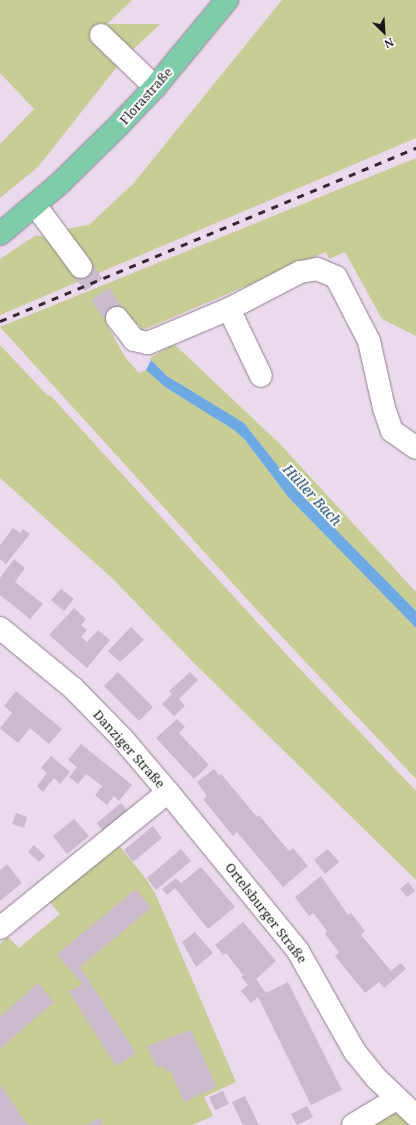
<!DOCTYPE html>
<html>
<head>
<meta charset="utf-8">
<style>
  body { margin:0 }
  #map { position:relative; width:416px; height:1125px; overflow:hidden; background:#ebdaec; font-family:"Noto Serif",serif }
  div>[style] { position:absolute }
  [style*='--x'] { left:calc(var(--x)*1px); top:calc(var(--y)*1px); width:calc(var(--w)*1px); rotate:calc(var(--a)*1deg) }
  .green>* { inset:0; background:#c7cd94 }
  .water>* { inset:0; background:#6da9e2 }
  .building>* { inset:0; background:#cbbacc }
  .minor-tunnel>* { height:22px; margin-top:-11px; transform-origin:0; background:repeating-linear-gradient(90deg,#cbbccc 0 22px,transparent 0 33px) }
  .roads { filter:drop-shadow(0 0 1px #8f7f90) drop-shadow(0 0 1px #8f7f90) }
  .minor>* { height:22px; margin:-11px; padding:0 11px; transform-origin:11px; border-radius:11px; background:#fff }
  .major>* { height:22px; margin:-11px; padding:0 11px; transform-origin:11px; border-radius:11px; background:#7fccab }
  .rail>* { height:3px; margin-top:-1.5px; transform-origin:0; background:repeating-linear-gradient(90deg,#302831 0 7px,transparent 0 14px) }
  span { translate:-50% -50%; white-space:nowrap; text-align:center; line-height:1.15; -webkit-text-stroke:4px #fff; paint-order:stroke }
  .street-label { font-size:13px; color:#181219 }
  .water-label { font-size:14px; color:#164267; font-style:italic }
  .north { position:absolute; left:364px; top:12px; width:40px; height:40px; -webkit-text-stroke:3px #fff; paint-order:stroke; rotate:155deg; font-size:11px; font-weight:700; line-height:16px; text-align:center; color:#181219 }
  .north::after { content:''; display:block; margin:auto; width:14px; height:18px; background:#181219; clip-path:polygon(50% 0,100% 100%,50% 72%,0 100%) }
</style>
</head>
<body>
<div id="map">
  <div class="green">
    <i style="clip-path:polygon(0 0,132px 0,107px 24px,160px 24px,123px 59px,38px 167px,0 198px,0 144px,34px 109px,0 73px)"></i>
    <i style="clip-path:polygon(282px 0,416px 0,416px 138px,0 315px,0 259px,36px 235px,57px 241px,65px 229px,89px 225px,133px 184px)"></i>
    <i style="clip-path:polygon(416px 158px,416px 336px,382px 319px,345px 252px,329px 259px,326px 252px,143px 330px,127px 314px,106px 323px,125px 357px,139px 373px,146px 370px,165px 387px,234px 430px,245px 440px,289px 498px,416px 628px,416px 779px,267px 621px,0 327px)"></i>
    <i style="clip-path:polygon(174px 344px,280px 444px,416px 592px,416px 611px,297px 490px,244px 423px,167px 376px,151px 360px,150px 358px)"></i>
    <i style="clip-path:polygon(0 345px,48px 396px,50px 395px,297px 666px,416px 791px,416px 880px,195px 664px,112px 578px,0 478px)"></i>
    <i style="clip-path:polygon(118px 844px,146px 879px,156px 895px,236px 1082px,204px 1097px,213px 1116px,192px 1125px,0 1125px,0 944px,8px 937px,19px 948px,60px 914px,50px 902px)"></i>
    <i style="clip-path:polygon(396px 1113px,414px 1125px,375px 1125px,392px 1114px)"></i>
  </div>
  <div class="water">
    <i style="clip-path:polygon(151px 360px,167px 376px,244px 423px,297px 490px,416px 611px,416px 628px,289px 498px,245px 440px,234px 430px,165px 387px,146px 370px)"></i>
  </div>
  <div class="building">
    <i style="clip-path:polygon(13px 528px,20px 533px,23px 529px,30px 534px,6px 564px,0 559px,0 545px)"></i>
    <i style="clip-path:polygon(14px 559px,25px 568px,15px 582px,43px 604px,30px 619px,0 595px,0 578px)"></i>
    <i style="clip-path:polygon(61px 589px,74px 599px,64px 611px,51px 600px)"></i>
    <i style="clip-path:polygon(74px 608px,86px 619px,81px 625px,87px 630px,81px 637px,87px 642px,98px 630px,110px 640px,87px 668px,49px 635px)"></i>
    <i style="clip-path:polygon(131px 627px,144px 640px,120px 662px,108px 651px)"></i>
    <i style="clip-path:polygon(118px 672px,153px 707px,139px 721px,104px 686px)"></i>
    <i style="clip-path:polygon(190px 672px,198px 680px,179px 699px,185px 706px,174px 716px,162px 704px,172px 694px,169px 691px)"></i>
    <i style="clip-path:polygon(16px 691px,62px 729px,49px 744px,30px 728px,18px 743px,0 728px,12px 713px,4px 706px)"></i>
    <i style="clip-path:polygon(177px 719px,185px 727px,179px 733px,209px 765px,194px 779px,156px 738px)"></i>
    <i style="clip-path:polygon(81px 744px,132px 785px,119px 801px,114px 796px,107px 805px,95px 795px,102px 786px,86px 774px,78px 784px,69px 777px,77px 767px,68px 760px)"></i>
    <i style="clip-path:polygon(51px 756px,70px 772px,60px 784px,54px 778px,43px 792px,37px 786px,47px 773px,41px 768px)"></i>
    <i style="clip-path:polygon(214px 769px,219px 776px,221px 774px,257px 817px,259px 815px,289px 851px,293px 848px,308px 866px,283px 887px,237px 832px,233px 836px,203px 799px,207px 796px,197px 782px)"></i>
    <i style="clip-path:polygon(121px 803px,127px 810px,103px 831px,97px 823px)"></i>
    <i style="clip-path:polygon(16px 813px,27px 817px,24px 828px,12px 824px)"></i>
    <i style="clip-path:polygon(74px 819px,89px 836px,67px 854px,53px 836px)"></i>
    <i style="clip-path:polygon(153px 826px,162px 838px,133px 862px,124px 850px)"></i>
    <i style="clip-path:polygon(34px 845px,45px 856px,39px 862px,28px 852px)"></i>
    <i style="clip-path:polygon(181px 849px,191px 861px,156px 890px,147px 878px)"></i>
    <i style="clip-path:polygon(328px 849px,339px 862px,325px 874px,314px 860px)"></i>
    <i style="clip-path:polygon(7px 864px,22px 883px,0 901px,0 870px)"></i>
    <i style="clip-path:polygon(201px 867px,235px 907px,208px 929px,175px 888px,167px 895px,162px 889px,176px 878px,181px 883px)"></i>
    <i style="clip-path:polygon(321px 876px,348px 915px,351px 913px,365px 931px,361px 935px,391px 971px,401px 963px,406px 969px,384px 988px,379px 982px,365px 993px,335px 956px,339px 952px,325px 934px,327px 931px,313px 913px,309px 916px,295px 897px)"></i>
    <i style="clip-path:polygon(408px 882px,415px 891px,407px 897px,400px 889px)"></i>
    <i style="clip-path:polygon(136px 889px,151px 908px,80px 967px,136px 1053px,116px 1066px,69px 992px,82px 984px,57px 954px)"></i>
    <i style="clip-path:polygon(243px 922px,276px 961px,256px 979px,266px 993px,288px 982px,342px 1090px,311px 1105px,258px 997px,251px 1003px,241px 991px,248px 985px,241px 977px,243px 975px,226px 953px,223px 955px,215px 945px)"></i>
    <i style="clip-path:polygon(195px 932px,213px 953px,196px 967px,182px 942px)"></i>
    <i style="clip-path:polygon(38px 983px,54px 1002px,0 1049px,0 1017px)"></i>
    <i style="clip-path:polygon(191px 1030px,217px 1087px,184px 1102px,170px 1070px,167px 1072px,164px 1066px,157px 1068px,147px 1046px)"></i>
    <i style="clip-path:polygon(0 1084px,25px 1121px,29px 1125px,0 1125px)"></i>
    <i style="clip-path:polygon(223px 1091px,229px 1104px,215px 1110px,209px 1097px)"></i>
    <i style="clip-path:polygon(245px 1096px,259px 1125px,243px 1125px,232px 1102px)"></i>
    <i style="clip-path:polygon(307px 1106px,313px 1117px,297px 1125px,291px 1114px)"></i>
    <i style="clip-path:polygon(99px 1118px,103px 1125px,87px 1125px)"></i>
  </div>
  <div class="minor-tunnel">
    <i style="--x:81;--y:267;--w:62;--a:54.8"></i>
  </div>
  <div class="roads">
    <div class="minor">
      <i style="--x:101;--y:35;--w:75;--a:43.9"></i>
      <i style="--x:35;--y:205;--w:77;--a:53.4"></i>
      <i style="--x:229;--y:309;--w:74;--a:64.5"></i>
      <i style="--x:117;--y:318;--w:28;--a:52"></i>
      <i style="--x:134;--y:340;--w:14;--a:12"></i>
      <i style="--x:148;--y:343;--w:88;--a:-22.8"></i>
      <i style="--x:229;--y:309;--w:80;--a:-27.5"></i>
      <i style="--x:300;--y:272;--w:17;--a:-10"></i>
      <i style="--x:317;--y:269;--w:21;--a:23"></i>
      <i style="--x:336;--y:277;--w:72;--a:62.7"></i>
      <i style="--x:369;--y:341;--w:69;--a:77.4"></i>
      <i style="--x:384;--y:408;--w:24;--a:71"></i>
      <i style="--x:392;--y:431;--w:29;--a:35"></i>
      <i style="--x:0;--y:628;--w:94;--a:39.4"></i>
      <i style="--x:73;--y:688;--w:70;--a:45.6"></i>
      <i style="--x:122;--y:738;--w:71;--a:49.6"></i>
      <i style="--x:168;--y:792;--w:216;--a:141"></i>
      <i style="--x:168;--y:792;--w:205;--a:50.7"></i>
      <i style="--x:298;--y:951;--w:116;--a:60.6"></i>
      <i style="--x:355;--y:1052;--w:33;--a:51"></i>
      <i style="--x:376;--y:1078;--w:55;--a:43.5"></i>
      <i style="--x:353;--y:1125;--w:50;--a:-31.2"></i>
    </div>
    <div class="major">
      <i style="--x:0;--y:234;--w:76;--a:-40.2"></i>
      <i style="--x:58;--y:185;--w:86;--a:-44.5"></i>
      <i style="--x:119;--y:125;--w:52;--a:-46.5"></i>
      <i style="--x:155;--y:87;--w:113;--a:-50.4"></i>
    </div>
  </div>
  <div class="rail">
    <i style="--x:0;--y:321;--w:451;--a:-22.6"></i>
  </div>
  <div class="street-label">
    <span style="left:146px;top:96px;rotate:-48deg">Florastraße</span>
    <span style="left:129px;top:749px;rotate:48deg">Danziger Straße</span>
    <span style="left:266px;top:913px;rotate:52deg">Ortelsburger Straße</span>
  </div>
  <div class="water-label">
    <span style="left:312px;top:495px;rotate:47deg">Hüller Bach</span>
  </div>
  <div class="north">N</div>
</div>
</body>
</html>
